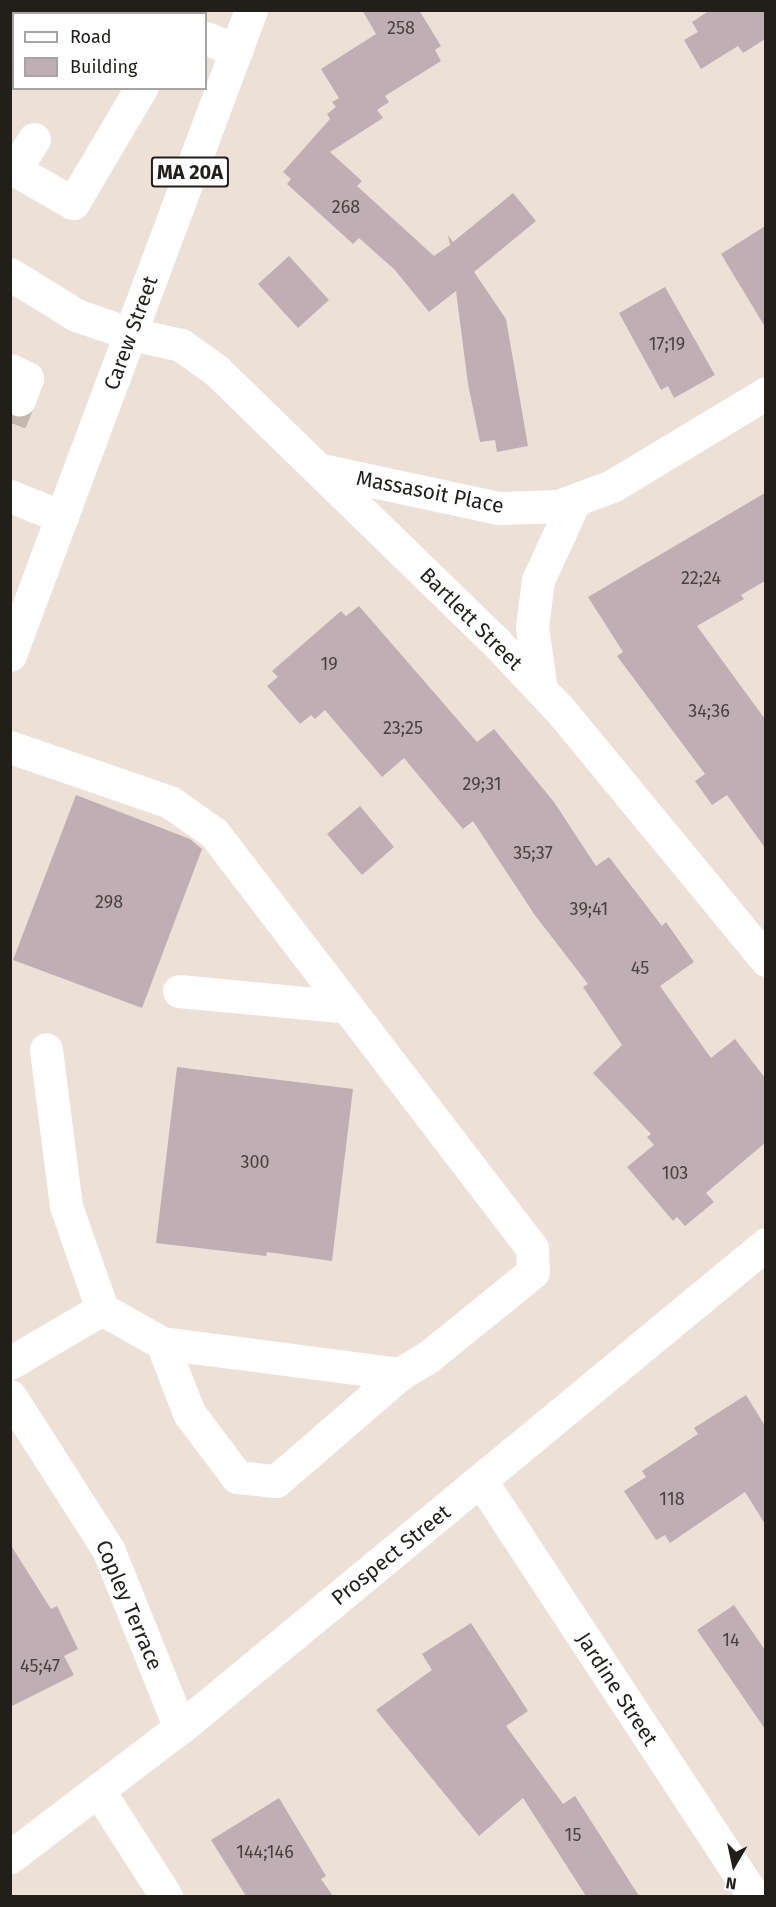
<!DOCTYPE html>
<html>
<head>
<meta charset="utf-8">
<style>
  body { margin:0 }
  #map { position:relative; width:776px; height:1907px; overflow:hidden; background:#ede0d6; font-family:"Fira Sans",sans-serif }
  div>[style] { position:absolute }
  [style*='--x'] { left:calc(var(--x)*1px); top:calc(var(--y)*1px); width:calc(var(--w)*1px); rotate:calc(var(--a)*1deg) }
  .building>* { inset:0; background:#bfafb4 }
  .minor-tunnel>* { height:33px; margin-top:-16.5px; transform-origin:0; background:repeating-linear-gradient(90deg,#c4b9b0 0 33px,transparent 0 49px) }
  .minor>* { height:33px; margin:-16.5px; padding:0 16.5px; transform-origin:16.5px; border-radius:16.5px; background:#fff }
  .major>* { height:33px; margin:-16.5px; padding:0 16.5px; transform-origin:16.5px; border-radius:16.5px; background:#fff }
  span { translate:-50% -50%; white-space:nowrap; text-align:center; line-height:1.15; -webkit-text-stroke:4.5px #fff; paint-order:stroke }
  .number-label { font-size:18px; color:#494240 }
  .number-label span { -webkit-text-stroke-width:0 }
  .shield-label span { padding:2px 4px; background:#fff; border:2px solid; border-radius:4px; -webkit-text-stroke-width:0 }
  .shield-label { font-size:20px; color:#221e1a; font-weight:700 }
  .street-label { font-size:21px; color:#221e1a }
  .frame { position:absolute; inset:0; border:12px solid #221e1a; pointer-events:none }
  .legend { position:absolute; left:12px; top:12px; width:195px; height:78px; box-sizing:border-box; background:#fff; border:2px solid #a7a5a3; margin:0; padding:8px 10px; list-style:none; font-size:18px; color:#221e1a }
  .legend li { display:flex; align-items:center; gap:12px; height:30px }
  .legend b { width:30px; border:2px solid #a7a5a3 }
  .north { position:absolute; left:704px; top:1835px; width:60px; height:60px; -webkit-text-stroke:4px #fff; paint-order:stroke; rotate:189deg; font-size:16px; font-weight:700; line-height:24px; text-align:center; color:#221e1a }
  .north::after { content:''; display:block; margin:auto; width:21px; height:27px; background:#221e1a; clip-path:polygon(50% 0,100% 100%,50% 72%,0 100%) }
</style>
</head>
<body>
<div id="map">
  <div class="building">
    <i style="clip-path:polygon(362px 10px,419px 10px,441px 46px,435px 50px,441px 61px,385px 96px,389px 102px,377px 110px,383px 118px,330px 152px,362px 181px,357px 186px,434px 256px,450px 245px,448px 235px,453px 242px,513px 193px,536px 221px,474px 272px,506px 319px,528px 446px,497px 452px,495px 440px,480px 442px,468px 384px,456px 291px,429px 312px,395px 270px,359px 238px,353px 244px,287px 184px,291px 179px,283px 172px,330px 119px,327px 114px,336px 107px,332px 102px,339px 98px,321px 69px,376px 34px)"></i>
    <i style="clip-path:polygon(710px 10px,765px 10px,765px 39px,743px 53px,738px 46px,701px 69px,684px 40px,698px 32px,692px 22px)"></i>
    <i style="clip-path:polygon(765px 226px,765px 327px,721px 254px)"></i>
    <i style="clip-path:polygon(289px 256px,329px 300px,298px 328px,258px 284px)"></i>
    <i style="clip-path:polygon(665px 287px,715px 375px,674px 398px,668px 386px,661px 390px,619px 313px)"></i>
    <i style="clip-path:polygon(765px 493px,765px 581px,741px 595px,744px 599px,697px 626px,765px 719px,765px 848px,727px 795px,712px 805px,695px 781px,705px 774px,617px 656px,623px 652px,588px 597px)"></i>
    <i style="clip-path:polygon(359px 606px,477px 742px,494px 729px,554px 802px,596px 866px,609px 857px,662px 926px,666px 922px,694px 962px,660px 986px,711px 1058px,735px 1039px,765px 1078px,765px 1143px,706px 1193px,714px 1202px,685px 1226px,677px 1217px,673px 1221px,627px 1167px,654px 1145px,647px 1137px,651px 1134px,593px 1073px,622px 1045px,583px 987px,588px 984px,534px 914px,473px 821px,463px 829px,404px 758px,382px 777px,325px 710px,315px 719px,311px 715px,300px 724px,267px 686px,278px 677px,272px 671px,341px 611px,346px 616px)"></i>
    <i style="clip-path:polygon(76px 795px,190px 839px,202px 849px,142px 1008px,13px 960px)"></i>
    <i style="clip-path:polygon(360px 806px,394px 847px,362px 875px,327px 834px)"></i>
    <i style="clip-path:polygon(177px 1067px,353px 1089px,332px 1261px,267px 1252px,266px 1256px,156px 1243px)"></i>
    <i style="clip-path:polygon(746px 1395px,765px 1426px,765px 1524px,745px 1492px,670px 1543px,665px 1535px,656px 1540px,624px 1491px,646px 1477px,642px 1471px,698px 1434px,694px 1428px)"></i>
    <i style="clip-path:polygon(10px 1544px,51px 1609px,57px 1606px,78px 1649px,64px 1656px,74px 1675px,10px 1707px)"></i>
    <i style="clip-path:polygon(734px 1605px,765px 1650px,765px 1729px,697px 1630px)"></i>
    <i style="clip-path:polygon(471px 1623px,528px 1711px,506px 1726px,563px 1804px,575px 1796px,639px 1896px,586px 1896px,523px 1798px,479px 1836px,376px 1710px,432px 1670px,422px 1654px)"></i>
    <i style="clip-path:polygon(279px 1798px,326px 1876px,321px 1879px,333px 1896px,246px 1896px,211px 1840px)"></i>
  </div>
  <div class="minor-tunnel">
    <i style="--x:10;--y:422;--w:24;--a:-68"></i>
  </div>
  <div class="minor">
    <i style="--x:144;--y:10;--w:8;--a:30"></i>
    <i style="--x:206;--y:38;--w:33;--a:23"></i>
    <i style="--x:34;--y:139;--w:36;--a:122"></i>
    <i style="--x:15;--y:170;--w:67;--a:29.6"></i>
    <i style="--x:73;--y:203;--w:134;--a:-59.4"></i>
    <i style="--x:10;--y:274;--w:78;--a:31.8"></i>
    <i style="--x:76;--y:315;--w:58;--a:19.1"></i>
    <i style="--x:131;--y:334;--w:51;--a:12.4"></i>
    <i style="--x:181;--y:345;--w:43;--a:35.5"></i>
    <i style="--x:216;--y:370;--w:389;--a:44.2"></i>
    <i style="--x:495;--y:641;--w:96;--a:46.7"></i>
    <i style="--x:561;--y:711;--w:323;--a:50.5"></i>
    <i style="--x:10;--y:370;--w:19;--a:25"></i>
    <i style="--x:27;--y:378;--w:23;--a:110"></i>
    <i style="--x:321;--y:470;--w:182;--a:12.1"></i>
    <i style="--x:499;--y:508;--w:59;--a:-1.9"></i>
    <i style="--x:558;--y:506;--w:58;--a:-20.3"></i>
    <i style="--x:612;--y:486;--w:180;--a:-31.1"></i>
    <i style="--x:10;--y:496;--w:56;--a:22"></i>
    <i style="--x:541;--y:690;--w:64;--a:-98.1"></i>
    <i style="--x:532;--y:627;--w:47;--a:-82.7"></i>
    <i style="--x:538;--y:580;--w:88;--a:-65.2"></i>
    <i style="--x:10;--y:747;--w:169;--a:19"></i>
    <i style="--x:170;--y:802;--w:54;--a:35.2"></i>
    <i style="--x:214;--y:833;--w:523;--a:52.54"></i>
    <i style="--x:532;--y:1248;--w:24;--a:88"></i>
    <i style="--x:533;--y:1272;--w:135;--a:141"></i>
    <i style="--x:428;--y:1357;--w:33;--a:149"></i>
    <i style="--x:400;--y:1374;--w:240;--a:-172.6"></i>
    <i style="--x:162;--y:1343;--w:69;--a:-150.5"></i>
    <i style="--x:179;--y:991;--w:169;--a:5.4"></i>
    <i style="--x:162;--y:1343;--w:75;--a:68.9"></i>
    <i style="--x:189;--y:1413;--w:80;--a:53.1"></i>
    <i style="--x:237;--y:1477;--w:39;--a:6"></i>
    <i style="--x:276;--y:1481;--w:164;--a:-40.8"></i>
    <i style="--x:10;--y:1363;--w:107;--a:-30.4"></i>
    <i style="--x:102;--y:1309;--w:109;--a:-109.3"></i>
    <i style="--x:66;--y:1206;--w:158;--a:-97.3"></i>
    <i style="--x:10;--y:1396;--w:182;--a:57.4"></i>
    <i style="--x:108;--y:1549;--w:193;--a:68.1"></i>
    <i style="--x:481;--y:1481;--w:497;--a:56.7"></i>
    <i style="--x:98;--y:1790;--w:126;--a:57.3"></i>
  </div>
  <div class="major">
    <i style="--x:10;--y:655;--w:689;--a:-69.51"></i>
    <i style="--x:10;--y:1857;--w:228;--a:-37.3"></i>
    <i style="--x:191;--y:1719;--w:746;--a:-39.56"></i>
  </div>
  <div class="number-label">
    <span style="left:401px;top:28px">258</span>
    <span style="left:346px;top:207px">268</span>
    <span style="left:667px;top:344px">17;19</span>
    <span style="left:701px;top:578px">22;24</span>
    <span style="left:329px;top:664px">19</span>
    <span style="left:709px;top:711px">34;36</span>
    <span style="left:403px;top:728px">23;25</span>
    <span style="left:482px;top:784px">29;31</span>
    <span style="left:533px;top:853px">35;37</span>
    <span style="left:109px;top:902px">298</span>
    <span style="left:589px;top:909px">39;41</span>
    <span style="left:640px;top:968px">45</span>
    <span style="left:255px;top:1162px">300</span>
    <span style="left:675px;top:1173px">103</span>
    <span style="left:672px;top:1499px">118</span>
    <span style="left:731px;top:1640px">14</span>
    <span style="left:40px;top:1666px">45;47</span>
    <span style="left:573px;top:1835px">15</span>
    <span style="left:265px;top:1852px">144;146</span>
  </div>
  <div class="shield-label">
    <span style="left:190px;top:172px">MA 20A</span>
  </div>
  <div class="street-label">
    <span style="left:131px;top:333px;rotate:-70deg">Carew Street</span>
    <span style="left:430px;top:492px;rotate:11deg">Massasoit Place</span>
    <span style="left:471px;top:619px;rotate:45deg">Bartlett Street</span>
    <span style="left:391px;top:1555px;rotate:-39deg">Prospect Street</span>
    <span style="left:129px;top:1605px;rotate:67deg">Copley Terrace</span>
    <span style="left:617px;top:1689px;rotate:57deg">Jardine Street</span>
  </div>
  <div class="frame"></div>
  <ul class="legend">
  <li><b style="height:8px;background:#fff"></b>Road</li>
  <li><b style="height:16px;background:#bfafb4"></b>Building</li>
  </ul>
  <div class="north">N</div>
</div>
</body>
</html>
